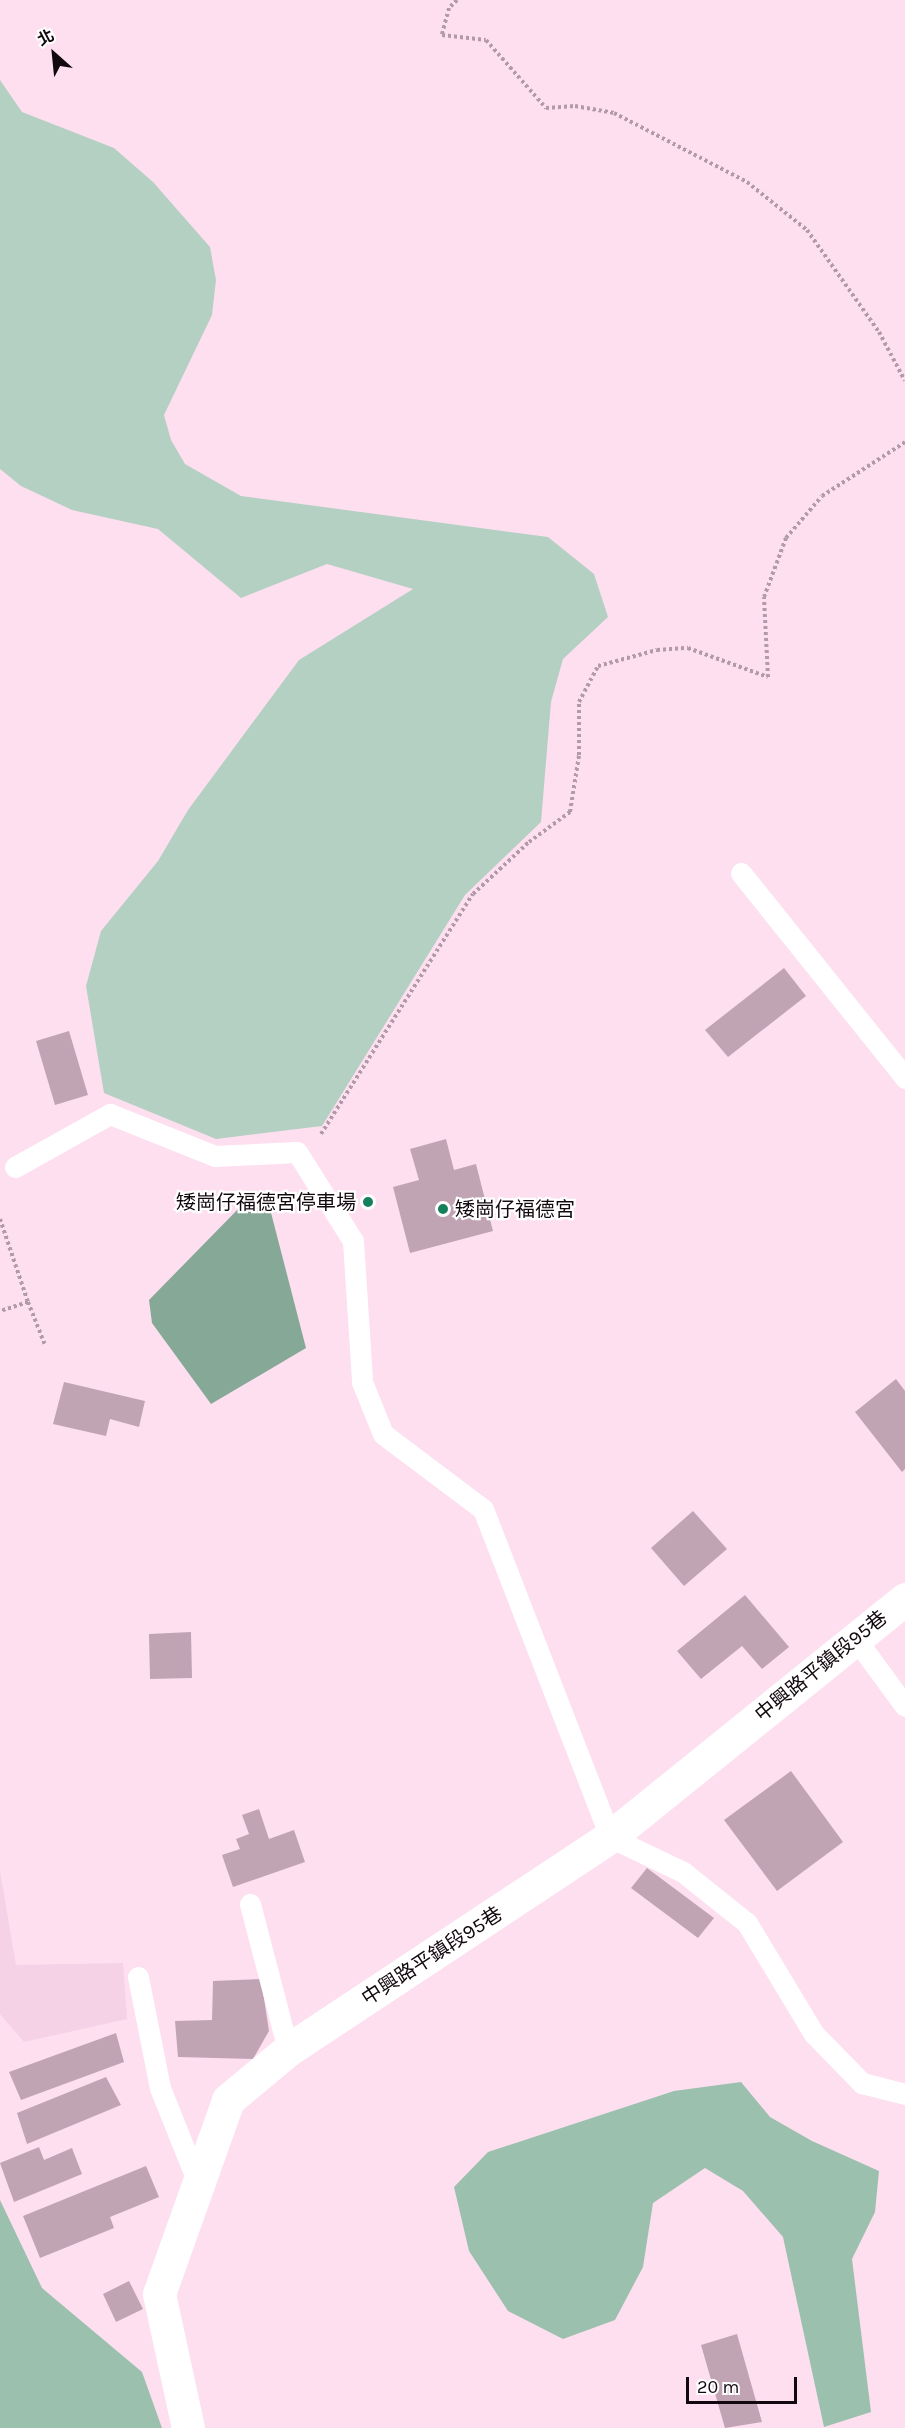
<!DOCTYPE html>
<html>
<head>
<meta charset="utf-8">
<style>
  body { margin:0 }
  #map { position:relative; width:905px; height:2428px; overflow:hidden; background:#fddff0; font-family:Karla,"Noto Sans TC",sans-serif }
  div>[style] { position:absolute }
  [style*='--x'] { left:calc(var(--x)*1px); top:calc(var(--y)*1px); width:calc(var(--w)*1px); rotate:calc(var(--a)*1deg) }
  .built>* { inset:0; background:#f6d2e7 }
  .green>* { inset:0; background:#b4d0c2 }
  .forest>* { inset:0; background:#9cc0ae }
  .water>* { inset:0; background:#85a897 }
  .building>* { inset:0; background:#c0a4b4 }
  .path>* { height:4px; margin-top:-2px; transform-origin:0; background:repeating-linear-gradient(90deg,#b29ba9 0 3px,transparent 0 6px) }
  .service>* { height:21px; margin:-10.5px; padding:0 10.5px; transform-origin:10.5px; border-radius:10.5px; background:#fff }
  .minor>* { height:33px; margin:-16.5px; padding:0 16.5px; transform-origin:16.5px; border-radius:16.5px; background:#fff }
  .dots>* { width:16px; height:16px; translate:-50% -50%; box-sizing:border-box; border:3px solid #fff; border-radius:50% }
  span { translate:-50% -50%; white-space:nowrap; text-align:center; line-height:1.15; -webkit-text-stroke:4.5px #fff; paint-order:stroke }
  .poi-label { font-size:20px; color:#12090f }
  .right { translate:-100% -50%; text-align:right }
  .left { translate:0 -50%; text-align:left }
  .street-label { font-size:20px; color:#12090f }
  .north { position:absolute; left:24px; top:24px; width:60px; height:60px; -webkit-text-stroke:4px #fff; paint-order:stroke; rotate:333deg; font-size:16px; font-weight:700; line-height:24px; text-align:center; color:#12090f }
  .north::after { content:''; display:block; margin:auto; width:21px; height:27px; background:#12090f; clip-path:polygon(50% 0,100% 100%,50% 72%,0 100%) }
  .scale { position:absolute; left:686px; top:2377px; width:111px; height:27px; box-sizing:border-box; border:3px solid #12090f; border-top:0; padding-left:8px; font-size:18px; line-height:21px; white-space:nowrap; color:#12090f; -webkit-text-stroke:4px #fff; paint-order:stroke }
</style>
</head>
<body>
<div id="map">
  <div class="built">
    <i style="clip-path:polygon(0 1871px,16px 1965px,123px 1963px,127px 2019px,24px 2042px,0 2014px)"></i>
  </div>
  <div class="green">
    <i style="clip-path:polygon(0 80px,22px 112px,114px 148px,153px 182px,210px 247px,216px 280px,212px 315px,164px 415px,171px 440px,185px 464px,241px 496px,548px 537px,594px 574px,608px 617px,563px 659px,551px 702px,541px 822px,465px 895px,322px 1126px,216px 1139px,104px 1093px,86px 986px,101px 931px,158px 861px,188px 810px,299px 660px,413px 589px,327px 564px,241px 598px,158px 529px,72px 510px,21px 486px,0 469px)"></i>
  </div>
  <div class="forest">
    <i style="clip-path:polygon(741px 2082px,770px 2117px,812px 2141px,879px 2171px,875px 2212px,852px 2259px,871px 2412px,824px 2427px,783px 2237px,743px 2191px,705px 2168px,653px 2203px,643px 2267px,615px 2320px,563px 2339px,508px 2311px,469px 2251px,454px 2187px,488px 2152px,674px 2091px)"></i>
    <i style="clip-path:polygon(0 2200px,42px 2288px,142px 2372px,162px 2428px,0 2428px)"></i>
  </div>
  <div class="water">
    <i style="clip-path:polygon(246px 1201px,269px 1205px,306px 1348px,211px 1404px,152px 1323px,149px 1300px)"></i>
  </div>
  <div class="building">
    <i style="clip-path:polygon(784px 968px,806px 996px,728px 1057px,705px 1030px)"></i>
    <i style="clip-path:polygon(69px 1031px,88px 1095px,55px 1105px,36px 1041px)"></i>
    <i style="clip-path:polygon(446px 1139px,454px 1170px,476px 1164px,493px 1231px,410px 1253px,393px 1187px,419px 1180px,410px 1149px)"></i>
    <i style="clip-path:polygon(896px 1379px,905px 1391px,905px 1469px,902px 1472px,855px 1412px)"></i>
    <i style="clip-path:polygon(64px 1382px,145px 1401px,139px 1427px,110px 1419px,106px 1436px,53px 1424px)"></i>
    <i style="clip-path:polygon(693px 1511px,727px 1549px,684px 1586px,651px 1548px)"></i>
    <i style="clip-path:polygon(745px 1595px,789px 1647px,762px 1669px,742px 1646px,701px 1679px,677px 1651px)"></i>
    <i style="clip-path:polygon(191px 1632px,192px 1678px,150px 1679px,149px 1634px)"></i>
    <i style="clip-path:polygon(791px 1771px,843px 1842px,777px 1891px,724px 1820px)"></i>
    <i style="clip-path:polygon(259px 1809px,269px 1839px,294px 1830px,305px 1862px,233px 1887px,222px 1855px,240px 1849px,236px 1839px,249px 1834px,242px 1815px)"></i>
    <i style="clip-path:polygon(647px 1868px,714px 1918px,698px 1938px,631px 1888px)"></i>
    <i style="clip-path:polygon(261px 1979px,269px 2031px,253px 2059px,178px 2057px,175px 2021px,212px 2020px,213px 1981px)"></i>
    <i style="clip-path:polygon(116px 2033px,124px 2062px,21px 2100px,9px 2072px)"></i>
    <i style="clip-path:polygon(106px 2077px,121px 2105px,27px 2144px,17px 2113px)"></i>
    <i style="clip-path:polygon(39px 2147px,44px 2160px,72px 2148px,82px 2174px,14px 2202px,0 2163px)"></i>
    <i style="clip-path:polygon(146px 2166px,159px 2197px,110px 2217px,114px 2228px,40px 2258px,23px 2216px)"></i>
    <i style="clip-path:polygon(129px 2281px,143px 2309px,116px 2322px,103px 2294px)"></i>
    <i style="clip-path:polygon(737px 2334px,762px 2422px,725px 2428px,701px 2345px)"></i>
  </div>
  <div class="path">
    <i style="--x:457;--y:0;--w:11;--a:135"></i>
    <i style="--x:449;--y:8;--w:28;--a:105"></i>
    <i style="--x:442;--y:35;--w:44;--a:6.5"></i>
    <i style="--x:486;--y:40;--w:91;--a:48.6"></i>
    <i style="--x:546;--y:108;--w:29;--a:-4"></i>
    <i style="--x:575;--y:106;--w:40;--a:10"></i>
    <i style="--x:614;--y:113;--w:150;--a:27.4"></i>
    <i style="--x:747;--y:182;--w:77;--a:38.7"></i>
    <i style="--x:807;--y:230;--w:125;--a:54.8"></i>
    <i style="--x:879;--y:332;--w:55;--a:62"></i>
    <i style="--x:321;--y:1134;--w:284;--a:-57.7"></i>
    <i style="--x:473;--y:894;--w:76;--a:-42.9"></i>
    <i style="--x:529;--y:842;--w:51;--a:-36.2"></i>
    <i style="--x:570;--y:812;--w:58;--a:-81"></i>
    <i style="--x:579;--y:755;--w:53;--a:-90"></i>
    <i style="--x:579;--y:702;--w:41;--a:-62.2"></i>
    <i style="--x:598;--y:666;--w:61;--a:-15.2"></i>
    <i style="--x:657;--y:650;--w:31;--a:-4"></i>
    <i style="--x:688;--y:648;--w:85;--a:19.9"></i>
    <i style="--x:768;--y:677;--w:80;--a:-92.9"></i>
    <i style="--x:764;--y:597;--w:63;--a:-69.6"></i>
    <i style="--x:786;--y:538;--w:55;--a:-49.4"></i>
    <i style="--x:822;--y:496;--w:99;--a:-33"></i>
    <i style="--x:0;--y:1219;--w:88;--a:71.4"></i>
    <i style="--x:28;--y:1302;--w:29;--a:162"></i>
    <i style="--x:28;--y:1302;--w:46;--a:68.4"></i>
  </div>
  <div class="service">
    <i style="--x:741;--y:873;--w:263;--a:51.3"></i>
    <i style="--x:15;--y:1167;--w:109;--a:-29.2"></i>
    <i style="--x:110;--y:1114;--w:113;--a:21.8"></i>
    <i style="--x:215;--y:1156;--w:82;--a:-2.8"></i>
    <i style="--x:297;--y:1152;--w:105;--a:57.8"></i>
    <i style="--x:353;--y:1241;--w:141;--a:86.3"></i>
    <i style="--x:362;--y:1382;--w:56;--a:68"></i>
    <i style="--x:383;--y:1434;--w:125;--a:36.9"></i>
    <i style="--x:483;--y:1509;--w:352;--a:68.8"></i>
    <i style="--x:610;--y:1837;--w:81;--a:25.6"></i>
    <i style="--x:683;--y:1872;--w:82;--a:38.6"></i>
    <i style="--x:747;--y:1923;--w:130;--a:58.9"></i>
    <i style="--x:814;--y:2034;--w:69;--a:45.6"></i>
    <i style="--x:862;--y:2083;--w:44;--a:14.3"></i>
    <i style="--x:855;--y:1638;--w:84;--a:53.7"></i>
    <i style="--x:250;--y:1904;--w:151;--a:75.4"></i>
    <i style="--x:138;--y:1977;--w:113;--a:78.8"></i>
    <i style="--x:160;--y:2088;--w:102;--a:68.2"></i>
  </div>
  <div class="minor">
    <i style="--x:188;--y:2428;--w:137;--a:-102.2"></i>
    <i style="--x:159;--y:2294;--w:206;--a:-70.4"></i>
    <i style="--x:228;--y:2100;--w:78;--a:-39.8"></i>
    <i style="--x:288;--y:2050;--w:386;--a:-33.5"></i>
    <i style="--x:610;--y:1837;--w:379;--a:-38.9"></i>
  </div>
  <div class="dots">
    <i style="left:368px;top:1202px;background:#15805b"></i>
    <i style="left:443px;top:1209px;background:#15805b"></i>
  </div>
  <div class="poi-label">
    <span class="right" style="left:356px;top:1202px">矮崗仔福德宮停車場</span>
    <span class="left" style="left:455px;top:1209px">矮崗仔福德宮</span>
  </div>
  <div class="street-label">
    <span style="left:821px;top:1666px;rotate:-39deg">中興路平鎮段95巷</span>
    <span style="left:432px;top:1956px;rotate:-33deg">中興路平鎮段95巷</span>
  </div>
  <div class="north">北</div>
  <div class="scale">20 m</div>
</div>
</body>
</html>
